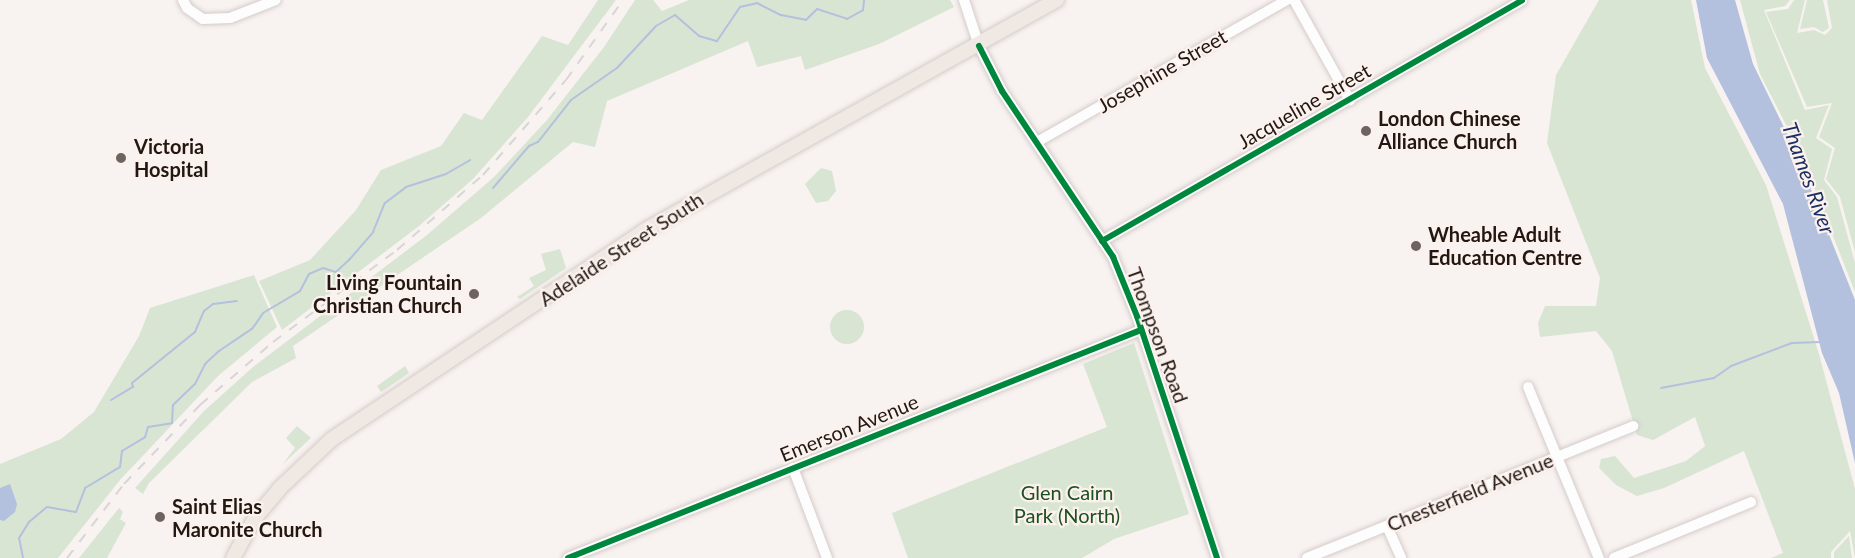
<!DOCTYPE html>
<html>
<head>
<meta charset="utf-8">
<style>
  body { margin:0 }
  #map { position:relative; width:1855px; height:558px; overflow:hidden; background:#f8f2f0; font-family:Lato,sans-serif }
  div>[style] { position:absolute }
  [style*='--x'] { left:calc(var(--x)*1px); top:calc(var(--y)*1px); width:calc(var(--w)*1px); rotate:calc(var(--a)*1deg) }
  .green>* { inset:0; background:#d8e5d3 }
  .round { border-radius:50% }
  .water>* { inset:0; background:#b3c0de }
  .stream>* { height:2px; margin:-1px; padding:0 1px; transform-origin:1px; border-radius:1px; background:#b3c0de }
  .roads { filter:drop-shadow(0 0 2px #d4ccc9) drop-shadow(0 0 2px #d4ccc9) }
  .minor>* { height:10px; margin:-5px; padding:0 5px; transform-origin:5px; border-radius:5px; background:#fefdfd }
  .major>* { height:14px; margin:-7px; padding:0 7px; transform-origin:7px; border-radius:7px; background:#f0e8e3 }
  .rail>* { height:2px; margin-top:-1px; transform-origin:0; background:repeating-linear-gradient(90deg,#d7d5d5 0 10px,transparent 0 20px) }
  .cycleway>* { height:6px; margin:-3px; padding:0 3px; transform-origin:3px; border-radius:3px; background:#00873e }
  .dots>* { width:16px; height:16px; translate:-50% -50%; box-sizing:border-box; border:3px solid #fcf1ec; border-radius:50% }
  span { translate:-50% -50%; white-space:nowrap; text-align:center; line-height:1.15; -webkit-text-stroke:4.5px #fcf1ec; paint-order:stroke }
  .street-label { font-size:20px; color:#211814 }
  .poi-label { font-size:20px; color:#211814; font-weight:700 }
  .left { translate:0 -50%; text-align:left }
  .right { translate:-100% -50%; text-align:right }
  .park-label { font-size:20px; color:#1b501f }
  .water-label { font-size:21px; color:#193065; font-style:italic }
</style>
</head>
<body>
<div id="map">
  <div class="green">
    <i style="clip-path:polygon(598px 0,616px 0,528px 117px,473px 179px,419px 226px,282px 330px,259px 281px,310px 260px,356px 210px,381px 170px,441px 146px,464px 113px,482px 120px,542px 36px,568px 45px)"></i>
    <i style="clip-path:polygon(635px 0,653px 0,662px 11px,689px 0,950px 0,954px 7px,879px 44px,805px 70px,801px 56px,757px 67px,748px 41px,607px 101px,595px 147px,573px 142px,481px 218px,293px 346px,296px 358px,252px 382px,149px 483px,143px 494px,135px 488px,204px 411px,253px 367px,427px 235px,494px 177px,547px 120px,604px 47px)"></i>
    <i style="clip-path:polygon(1599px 0,1691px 0,1705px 68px,1766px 185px,1819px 354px,1855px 489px,1855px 558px,1850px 531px,1831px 552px,1831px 558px,1771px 558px,1783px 553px,1744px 451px,1664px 488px,1637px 496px,1616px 485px,1599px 468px,1601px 459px,1615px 456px,1634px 478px,1686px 461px,1705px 446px,1695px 417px,1653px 440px,1637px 435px,1612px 351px,1596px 331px,1540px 337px,1538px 323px,1545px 306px,1596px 306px,1600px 278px,1547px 143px,1556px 75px)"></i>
    <i style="clip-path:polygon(1740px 0,1790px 0,1785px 6px,1764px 10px,1805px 110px,1829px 105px,1816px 138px,1832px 149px,1824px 180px,1837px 197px,1855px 263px,1855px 292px,1800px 152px,1760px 74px)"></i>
    <i style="clip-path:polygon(1794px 0,1805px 0,1797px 33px,1814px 30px,1825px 35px,1832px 28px,1827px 0,1855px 0,1855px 252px,1840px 197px,1826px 179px,1835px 148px,1819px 137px,1832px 103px,1807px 107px,1766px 12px,1788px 9px)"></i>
    <i style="clip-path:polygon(1807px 0,1823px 0,1829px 28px,1823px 32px,1814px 27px,1800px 29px)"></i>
    <i style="clip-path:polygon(821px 168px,832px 171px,836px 191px,828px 201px,816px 203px,805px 184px)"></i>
    <i style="clip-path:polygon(560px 249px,566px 268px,520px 299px,517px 297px,534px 286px,529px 278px,546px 270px,541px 254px)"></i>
    <i style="clip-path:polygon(254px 275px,277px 327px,218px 376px,120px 480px,58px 558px,0 558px,0 464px,61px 439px,94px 412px,139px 336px,150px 308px)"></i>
    <i class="round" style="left:830px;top:310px;width:34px;height:34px"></i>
    <i style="clip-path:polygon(1134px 343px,1189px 514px,1114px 539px,1082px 558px,908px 558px,892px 513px,1107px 427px,1083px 364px)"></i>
    <i style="clip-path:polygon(405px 366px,409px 373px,381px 392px,377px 386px)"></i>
    <i style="clip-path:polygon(297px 426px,311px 438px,282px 465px,295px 448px,286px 438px)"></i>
    <i style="clip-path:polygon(119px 508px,123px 512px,120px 519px,126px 523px,107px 558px,79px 558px)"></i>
    <i style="clip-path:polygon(1849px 536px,1852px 558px,1834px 558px,1834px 552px)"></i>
  </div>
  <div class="water">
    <i style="clip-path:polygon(1696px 0,1735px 0,1753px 64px,1797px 154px,1855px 300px,1855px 463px,1839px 393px,1822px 353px,1783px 204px,1707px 58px)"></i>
    <i style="clip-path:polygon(10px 484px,17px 504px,15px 512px,4px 521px,0 520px,0 488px)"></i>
  </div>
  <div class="stream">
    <i style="--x:493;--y:188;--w:55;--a:-49.4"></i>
    <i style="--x:529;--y:146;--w:10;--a:-24"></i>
    <i style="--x:538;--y:142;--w:53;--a:-51.8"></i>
    <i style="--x:571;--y:100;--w:56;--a:-34.8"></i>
    <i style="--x:617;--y:68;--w:57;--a:-47.1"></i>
    <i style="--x:656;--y:26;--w:22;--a:-30"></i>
    <i style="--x:675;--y:15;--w:32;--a:41"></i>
    <i style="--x:699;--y:36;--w:19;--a:16"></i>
    <i style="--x:717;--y:41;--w:41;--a:-55.9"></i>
    <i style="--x:740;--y:7;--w:17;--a:-13"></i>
    <i style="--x:757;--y:3;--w:27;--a:27"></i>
    <i style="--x:781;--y:15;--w:25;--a:11"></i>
    <i style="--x:806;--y:20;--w:16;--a:-45"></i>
    <i style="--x:817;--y:9;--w:32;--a:18"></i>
    <i style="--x:847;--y:19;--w:18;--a:-29"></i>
    <i style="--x:863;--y:10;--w:10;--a:-84"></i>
    <i style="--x:1661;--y:388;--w:54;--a:-10.7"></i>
    <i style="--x:1714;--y:378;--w:21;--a:-35"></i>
    <i style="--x:1731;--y:366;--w:65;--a:-20.7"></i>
    <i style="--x:1792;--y:343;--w:29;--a:-2"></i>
    <i style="--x:111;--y:400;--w:26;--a:-31"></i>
    <i style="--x:133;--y:387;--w:4;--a:-104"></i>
    <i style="--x:132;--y:383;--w:81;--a:-39"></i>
    <i style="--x:195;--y:332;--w:23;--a:-67"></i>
    <i style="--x:204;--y:311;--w:11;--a:-38"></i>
    <i style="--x:213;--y:304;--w:24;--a:-7"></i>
    <i style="--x:23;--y:558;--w:20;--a:-101"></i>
    <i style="--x:19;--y:538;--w:19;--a:-58"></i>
    <i style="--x:29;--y:522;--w:23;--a:-40"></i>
    <i style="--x:47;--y:507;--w:29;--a:10"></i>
    <i style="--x:76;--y:512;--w:26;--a:-69"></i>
    <i style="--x:85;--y:488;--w:41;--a:-31"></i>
    <i style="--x:120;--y:467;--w:16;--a:-83"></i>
    <i style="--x:122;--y:451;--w:27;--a:-31"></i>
    <i style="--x:145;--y:437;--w:10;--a:-73"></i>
    <i style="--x:148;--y:427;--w:24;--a:-9"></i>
    <i style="--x:172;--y:423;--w:18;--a:-87"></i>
    <i style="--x:173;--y:405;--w:30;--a:-44"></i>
    <i style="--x:195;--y:384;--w:22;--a:-63"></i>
    <i style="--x:205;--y:364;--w:19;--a:-43"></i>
    <i style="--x:219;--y:351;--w:40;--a:-34"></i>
    <i style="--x:252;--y:329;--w:19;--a:-55"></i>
    <i style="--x:263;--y:313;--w:43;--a:-30.7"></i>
    <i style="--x:300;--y:291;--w:19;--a:-62"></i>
    <i style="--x:309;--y:274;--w:15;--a:-23"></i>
    <i style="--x:323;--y:268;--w:14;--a:17"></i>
    <i style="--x:336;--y:272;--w:18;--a:-43"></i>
    <i style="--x:349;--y:260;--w:37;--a:-49"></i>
    <i style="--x:373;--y:232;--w:31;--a:-68"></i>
    <i style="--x:385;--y:203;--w:26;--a:-37"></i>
    <i style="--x:406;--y:187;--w:42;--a:-18"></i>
    <i style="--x:446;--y:174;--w:28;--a:-30"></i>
  </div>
  <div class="roads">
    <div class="minor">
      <i style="--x:183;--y:0;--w:9;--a:63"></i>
      <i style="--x:187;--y:8;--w:19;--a:35"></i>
      <i style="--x:203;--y:19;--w:27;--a:-2"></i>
      <i style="--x:230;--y:18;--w:49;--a:-21.4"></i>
      <i style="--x:964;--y:0;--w:48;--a:71.9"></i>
      <i style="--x:979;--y:46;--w:51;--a:62.9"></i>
      <i style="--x:1002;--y:91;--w:200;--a:56.2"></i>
      <i style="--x:1113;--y:257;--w:64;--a:67.9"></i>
      <i style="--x:1137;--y:316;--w:255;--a:71.7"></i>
      <i style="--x:1294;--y:0;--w:115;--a:60.8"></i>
      <i style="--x:1037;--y:142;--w:288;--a:-29.6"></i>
      <i style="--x:1102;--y:241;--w:484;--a:-29.8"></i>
      <i style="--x:1528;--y:387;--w:185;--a:67.5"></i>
      <i style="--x:793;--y:468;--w:96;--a:69.3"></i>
      <i style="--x:1387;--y:526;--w:35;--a:66"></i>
      <i style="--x:568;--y:558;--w:617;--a:-21.7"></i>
      <i style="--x:1307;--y:558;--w:352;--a:-22"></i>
      <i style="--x:1614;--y:558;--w:148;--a:-22.2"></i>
    </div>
    <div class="major">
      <i style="--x:233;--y:558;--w:46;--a:-61.2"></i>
      <i style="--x:255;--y:518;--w:38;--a:-50"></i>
      <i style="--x:279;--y:489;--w:73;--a:-43.3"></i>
      <i style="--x:332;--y:439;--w:376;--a:-33.7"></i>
      <i style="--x:645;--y:230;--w:472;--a:-29.2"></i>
    </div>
  </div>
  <div class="rail">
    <i style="--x:67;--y:558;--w:93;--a:-52.4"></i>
    <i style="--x:124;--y:484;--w:110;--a:-46.1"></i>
    <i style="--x:200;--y:405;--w:96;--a:-40.8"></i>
    <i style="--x:273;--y:342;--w:154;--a:-36.6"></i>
    <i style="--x:397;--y:250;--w:114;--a:-41.1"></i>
    <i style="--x:483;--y:175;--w:126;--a:-48.9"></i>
    <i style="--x:566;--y:80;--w:98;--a:-54.5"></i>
  </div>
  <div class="cycleway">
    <i style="--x:979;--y:46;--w:51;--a:62.9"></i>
    <i style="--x:1002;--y:91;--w:200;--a:56.2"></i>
    <i style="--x:1113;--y:257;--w:64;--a:67.9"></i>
    <i style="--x:1137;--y:316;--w:255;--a:71.7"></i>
    <i style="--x:1102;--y:241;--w:484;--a:-29.8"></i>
    <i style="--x:568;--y:558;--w:617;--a:-21.7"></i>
  </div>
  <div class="dots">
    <i style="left:1366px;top:131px;background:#6c6461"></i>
    <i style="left:121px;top:158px;background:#6c6461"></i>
    <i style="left:1416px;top:246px;background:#6c6461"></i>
    <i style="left:474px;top:294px;background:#6c6461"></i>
    <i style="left:160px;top:517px;background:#6c6461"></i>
  </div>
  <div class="street-label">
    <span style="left:1162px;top:71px;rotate:-30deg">Josephine Street</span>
    <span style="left:1304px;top:106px;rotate:-30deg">Jacqueline Street</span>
    <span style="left:621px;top:249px;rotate:-33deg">Adelaide Street South</span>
    <span style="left:1158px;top:335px;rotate:70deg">Thompson Road</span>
    <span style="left:849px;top:428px;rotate:-22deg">Emerson Avenue</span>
    <span style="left:1470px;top:492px;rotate:-22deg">Chesterfield Avenue</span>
  </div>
  <div class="poi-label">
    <span class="left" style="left:1378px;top:130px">London Chinese<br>Alliance Church</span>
    <span class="left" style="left:134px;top:158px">Victoria<br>Hospital</span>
    <span class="left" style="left:1428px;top:246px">Wheable Adult<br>Education Centre</span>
    <span class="right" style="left:462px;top:294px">Living Fountain<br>Christian Church</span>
    <span class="left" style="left:172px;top:518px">Saint Elias<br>Maronite Church</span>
  </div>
  <div class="park-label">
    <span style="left:1067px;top:504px">Glen Cairn<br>Park (North)</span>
  </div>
  <div class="water-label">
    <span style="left:1809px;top:178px;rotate:70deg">Thames River</span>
  </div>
</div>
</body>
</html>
